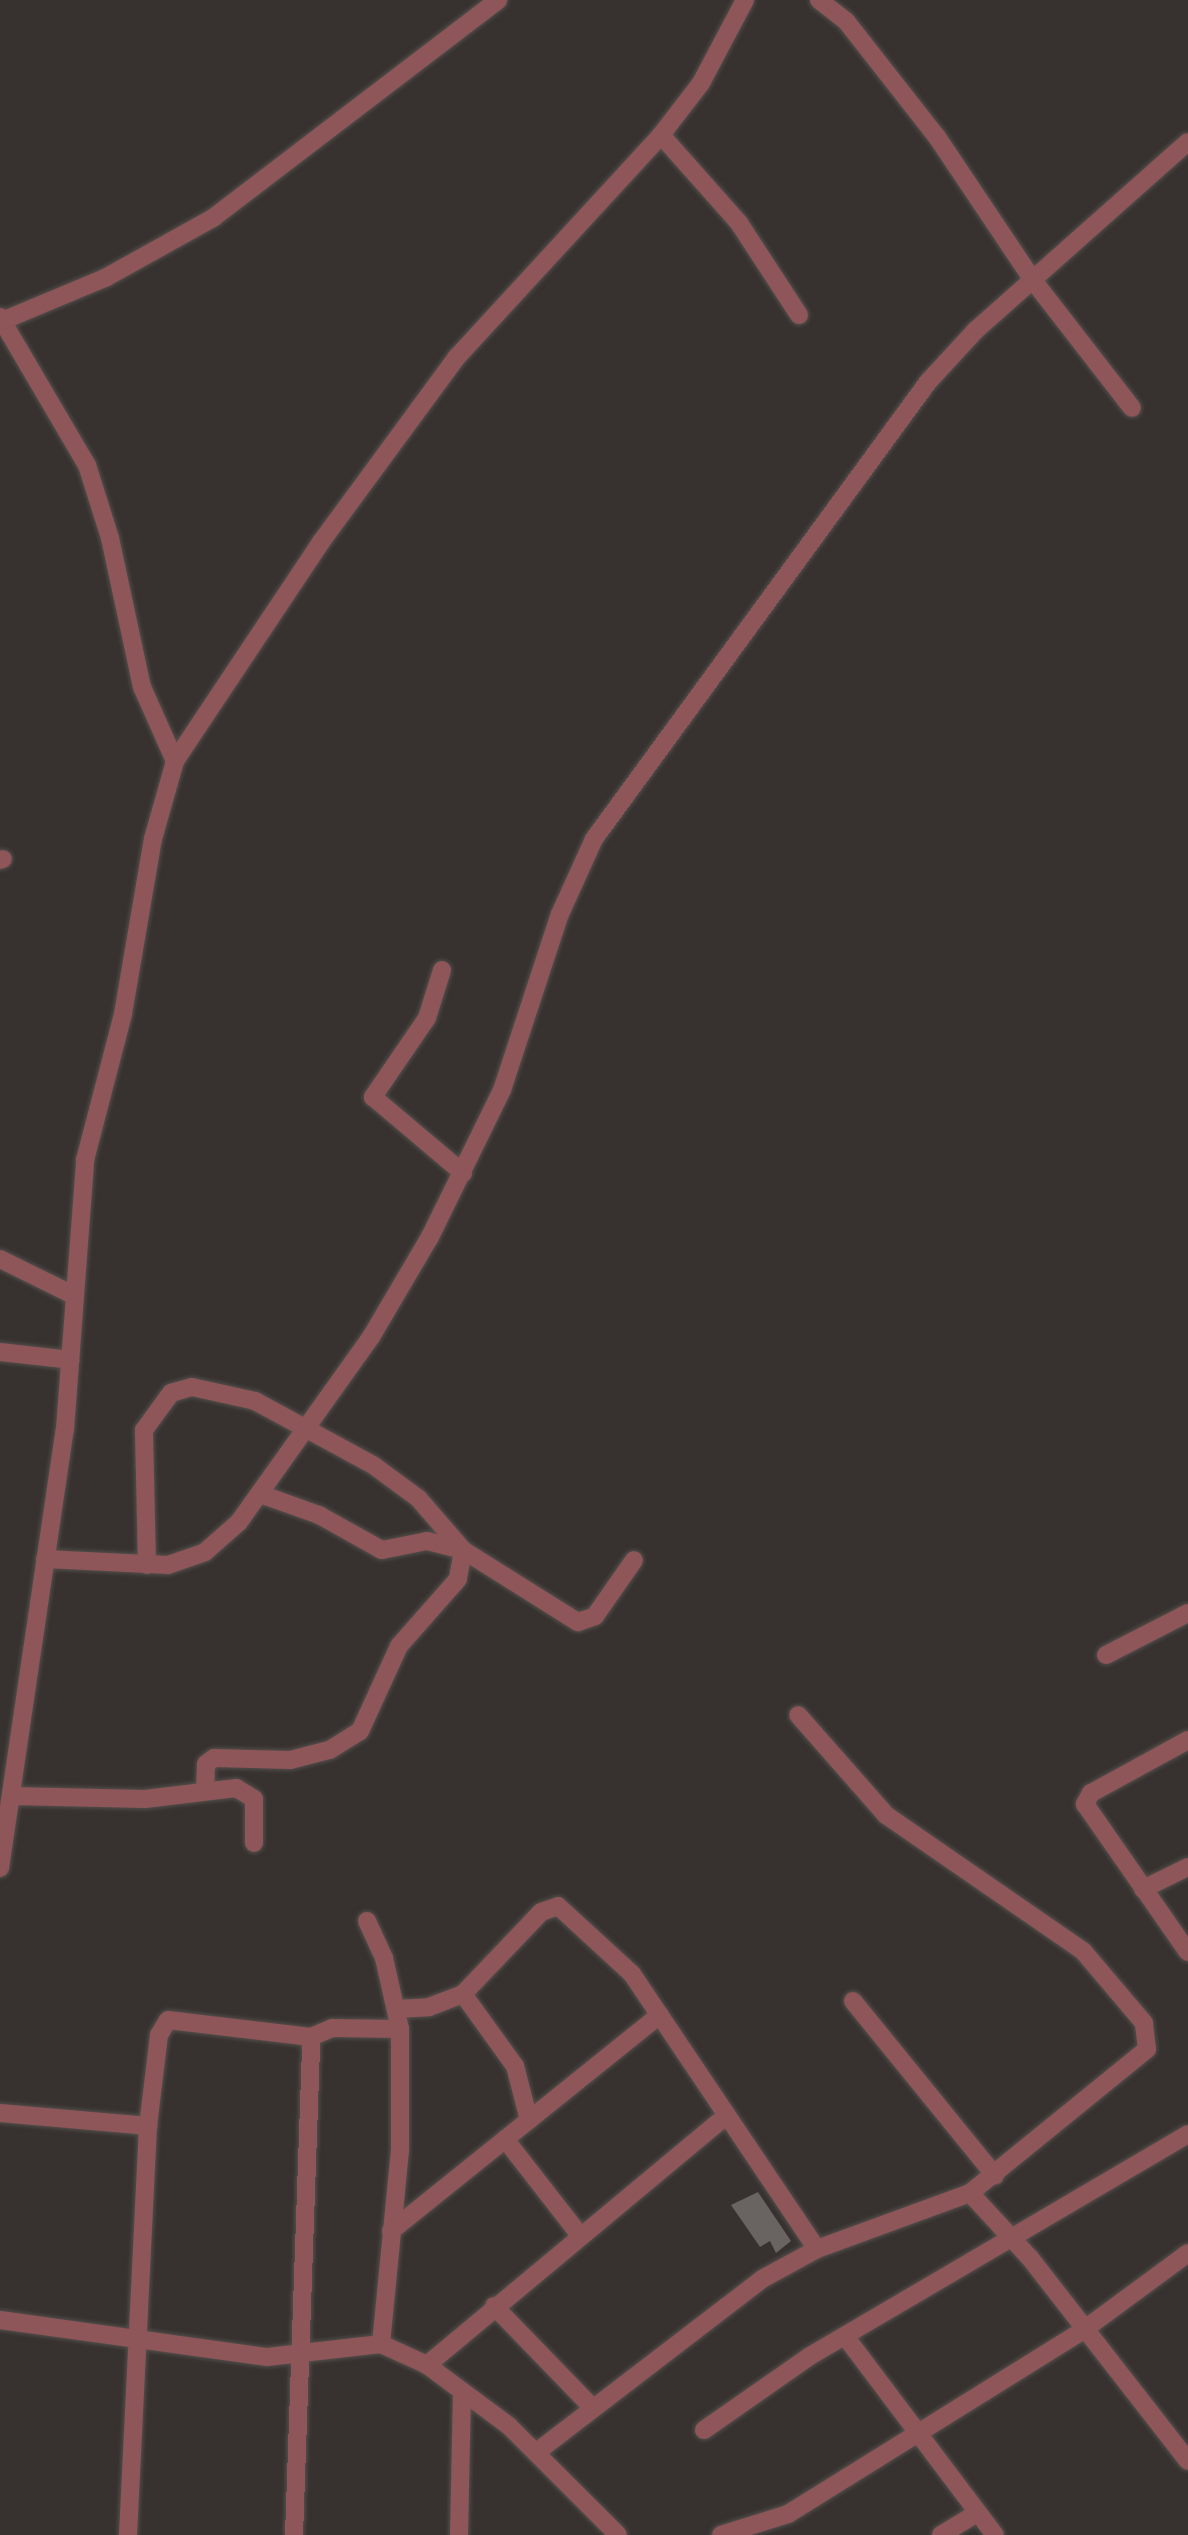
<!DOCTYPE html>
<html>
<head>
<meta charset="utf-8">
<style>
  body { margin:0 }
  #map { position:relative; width:1188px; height:2535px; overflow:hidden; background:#37322f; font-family:"Public Sans",sans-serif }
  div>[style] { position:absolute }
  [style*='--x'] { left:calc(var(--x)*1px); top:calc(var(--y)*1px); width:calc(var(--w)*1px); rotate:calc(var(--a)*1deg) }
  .building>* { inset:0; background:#696361 }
  .roads { filter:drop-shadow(0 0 2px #544f4c) drop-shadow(0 0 2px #544f4c) }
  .minor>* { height:18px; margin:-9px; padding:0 9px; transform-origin:9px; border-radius:9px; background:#8e5659 }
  span { translate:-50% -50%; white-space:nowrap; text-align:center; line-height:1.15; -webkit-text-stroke:8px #1c1a19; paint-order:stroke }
</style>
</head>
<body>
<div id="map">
  <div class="building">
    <i style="clip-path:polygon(758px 2192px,791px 2241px,776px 2253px,770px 2241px,760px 2247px,731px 2205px)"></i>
  </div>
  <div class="roads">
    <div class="minor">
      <i style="--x:819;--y:0;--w:34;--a:38"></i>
      <i style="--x:846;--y:21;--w:147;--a:51.9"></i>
      <i style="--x:937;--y:137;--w:171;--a:56.2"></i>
      <i style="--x:1032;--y:279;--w:163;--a:52.2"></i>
      <i style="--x:661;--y:135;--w:118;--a:48.4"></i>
      <i style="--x:739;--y:223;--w:110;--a:56.9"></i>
      <i style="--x:0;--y:317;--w:172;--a:59.6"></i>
      <i style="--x:87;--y:465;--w:77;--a:72.5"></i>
      <i style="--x:110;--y:538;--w:152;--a:77.9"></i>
      <i style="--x:142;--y:687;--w:81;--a:66"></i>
      <i style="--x:2;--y:321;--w:112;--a:-22.7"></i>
      <i style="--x:105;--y:278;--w:124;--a:-29.1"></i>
      <i style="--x:213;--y:218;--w:359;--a:-37.4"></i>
      <i style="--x:0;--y:860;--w:3;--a:-18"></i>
      <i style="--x:442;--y:970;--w:50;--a:107.4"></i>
      <i style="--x:427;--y:1018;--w:96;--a:124.4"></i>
      <i style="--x:373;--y:1097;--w:118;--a:40.2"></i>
      <i style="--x:0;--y:1259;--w:79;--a:26.2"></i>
      <i style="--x:0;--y:1352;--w:71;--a:6.4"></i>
      <i style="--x:260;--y:1494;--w:63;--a:19.6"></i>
      <i style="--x:319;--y:1515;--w:72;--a:29.1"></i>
      <i style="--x:382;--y:1550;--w:46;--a:-11.3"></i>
      <i style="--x:427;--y:1541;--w:37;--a:14"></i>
      <i style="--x:463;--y:1550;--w:136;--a:32.1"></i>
      <i style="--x:578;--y:1622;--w:18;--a:-19"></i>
      <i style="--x:595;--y:1616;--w:68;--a:-55.1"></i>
      <i style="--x:45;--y:1559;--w:123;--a:2.8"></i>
      <i style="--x:168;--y:1565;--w:39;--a:-19"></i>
      <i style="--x:205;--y:1552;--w:45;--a:-41.4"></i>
      <i style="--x:239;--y:1522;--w:227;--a:-54.5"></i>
      <i style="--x:371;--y:1337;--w:116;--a:-59.5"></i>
      <i style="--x:430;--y:1237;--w:164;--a:-63.9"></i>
      <i style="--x:502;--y:1090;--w:185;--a:-71.8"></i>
      <i style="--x:560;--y:914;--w:82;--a:-65.6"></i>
      <i style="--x:594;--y:839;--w:566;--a:-53.84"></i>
      <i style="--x:928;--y:382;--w:71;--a:-47.3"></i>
      <i style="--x:976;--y:330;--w:283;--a:-41.6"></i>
      <i style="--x:147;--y:1565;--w:135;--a:-91.3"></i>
      <i style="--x:144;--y:1430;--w:46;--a:-53.9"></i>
      <i style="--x:171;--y:1393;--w:22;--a:-16"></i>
      <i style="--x:192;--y:1387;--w:65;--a:12.5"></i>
      <i style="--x:255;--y:1401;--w:134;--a:28.5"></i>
      <i style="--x:373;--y:1465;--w:56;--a:36.3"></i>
      <i style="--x:418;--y:1498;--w:69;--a:49.1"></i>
      <i style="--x:463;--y:1550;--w:29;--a:100"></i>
      <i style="--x:458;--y:1579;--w:89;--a:131.4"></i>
      <i style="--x:399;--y:1646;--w:94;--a:114.6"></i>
      <i style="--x:360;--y:1731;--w:36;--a:148"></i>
      <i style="--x:329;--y:1750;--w:40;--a:165.6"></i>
      <i style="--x:290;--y:1760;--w:76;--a:-178.5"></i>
      <i style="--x:214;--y:1758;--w:10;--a:143"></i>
      <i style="--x:206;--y:1764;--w:27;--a:92"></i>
      <i style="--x:1106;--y:1655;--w:92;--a:-27.1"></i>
      <i style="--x:1188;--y:1740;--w:111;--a:151.3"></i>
      <i style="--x:1091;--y:1793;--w:13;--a:119"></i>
      <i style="--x:1085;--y:1804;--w:180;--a:55.2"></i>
      <i style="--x:12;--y:1796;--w:133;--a:1.3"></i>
      <i style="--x:145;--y:1799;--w:92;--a:-6.9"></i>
      <i style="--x:236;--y:1788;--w:21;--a:31"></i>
      <i style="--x:254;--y:1799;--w:44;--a:90"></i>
      <i style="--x:0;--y:1868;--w:444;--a:-81.6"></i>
      <i style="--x:65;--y:1429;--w:270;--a:-85.7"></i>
      <i style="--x:85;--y:1160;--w:151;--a:-75.4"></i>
      <i style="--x:123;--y:1014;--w:178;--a:-80.3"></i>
      <i style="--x:153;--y:839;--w:81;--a:-74.2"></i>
      <i style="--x:175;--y:761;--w:263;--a:-56.3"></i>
      <i style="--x:321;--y:542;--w:230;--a:-53.7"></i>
      <i style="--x:457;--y:357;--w:301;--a:-47.4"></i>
      <i style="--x:661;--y:135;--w:66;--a:-52.4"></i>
      <i style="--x:701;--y:83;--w:94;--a:-62.1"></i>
      <i style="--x:1143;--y:1889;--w:50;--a:-26.1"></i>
      <i style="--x:367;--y:1921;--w:41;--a:65.3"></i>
      <i style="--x:384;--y:1958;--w:73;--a:77.3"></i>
      <i style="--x:400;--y:2029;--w:121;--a:90"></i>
      <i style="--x:400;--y:2150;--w:195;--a:95.6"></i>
      <i style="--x:463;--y:1994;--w:89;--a:54.2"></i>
      <i style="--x:515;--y:2066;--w:56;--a:75.5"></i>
      <i style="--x:853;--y:2001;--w:225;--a:50.9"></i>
      <i style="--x:396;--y:2009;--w:33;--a:-3"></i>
      <i style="--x:429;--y:2007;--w:36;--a:-21"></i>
      <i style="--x:463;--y:1994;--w:113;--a:-46.4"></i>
      <i style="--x:541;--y:1912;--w:18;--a:-19"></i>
      <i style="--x:558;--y:1906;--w:100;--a:42.6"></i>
      <i style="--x:632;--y:1974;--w:331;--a:56.1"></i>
      <i style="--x:0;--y:2113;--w:149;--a:5"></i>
      <i style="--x:148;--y:2126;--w:409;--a:92.8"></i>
      <i style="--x:148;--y:2126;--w:92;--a:-83.1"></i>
      <i style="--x:159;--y:2035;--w:17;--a:-59"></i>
      <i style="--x:168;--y:2020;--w:144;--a:6.8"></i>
      <i style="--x:311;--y:2037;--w:23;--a:-23"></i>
      <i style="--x:332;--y:2028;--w:68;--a:0.8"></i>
      <i style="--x:505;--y:2139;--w:120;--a:52.1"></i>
      <i style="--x:970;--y:2193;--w:88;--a:47.3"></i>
      <i style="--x:1030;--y:2258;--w:257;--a:52.1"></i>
      <i style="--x:391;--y:2231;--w:345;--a:-38.8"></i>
      <i style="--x:494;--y:2306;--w:142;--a:45.9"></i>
      <i style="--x:0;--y:2320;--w:270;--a:7.9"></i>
      <i style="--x:267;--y:2357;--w:115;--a:-6.5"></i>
      <i style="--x:381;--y:2344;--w:51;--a:24.5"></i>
      <i style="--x:427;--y:2365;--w:102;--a:36.6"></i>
      <i style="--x:509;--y:2426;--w:154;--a:45"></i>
      <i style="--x:845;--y:2336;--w:249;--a:53"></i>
      <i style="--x:427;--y:2365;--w:388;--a:-39.8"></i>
      <i style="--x:704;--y:2430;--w:129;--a:-34.9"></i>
      <i style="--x:810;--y:2356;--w:438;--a:-30.4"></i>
      <i style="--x:538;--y:2451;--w:282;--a:-37.5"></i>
      <i style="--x:762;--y:2279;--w:63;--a:-28.6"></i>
      <i style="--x:817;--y:2249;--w:163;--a:-20.1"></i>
      <i style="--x:970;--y:2193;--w:228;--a:-39.1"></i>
      <i style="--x:1147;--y:2049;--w:26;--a:-97"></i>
      <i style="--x:1144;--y:2023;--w:94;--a:-130.3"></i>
      <i style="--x:1083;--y:1951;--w:239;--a:-145.4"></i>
      <i style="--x:886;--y:1815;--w:133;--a:-131.3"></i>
      <i style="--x:294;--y:2535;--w:498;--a:-88"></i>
      <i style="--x:459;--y:2535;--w:144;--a:-88.8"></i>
      <i style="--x:721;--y:2535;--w:70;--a:-17.4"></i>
      <i style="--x:788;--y:2514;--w:350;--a:-31.9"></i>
      <i style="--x:1085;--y:2329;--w:128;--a:-36.4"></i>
      <i style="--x:941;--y:2535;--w:42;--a:-31.4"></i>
    </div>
  </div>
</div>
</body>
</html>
